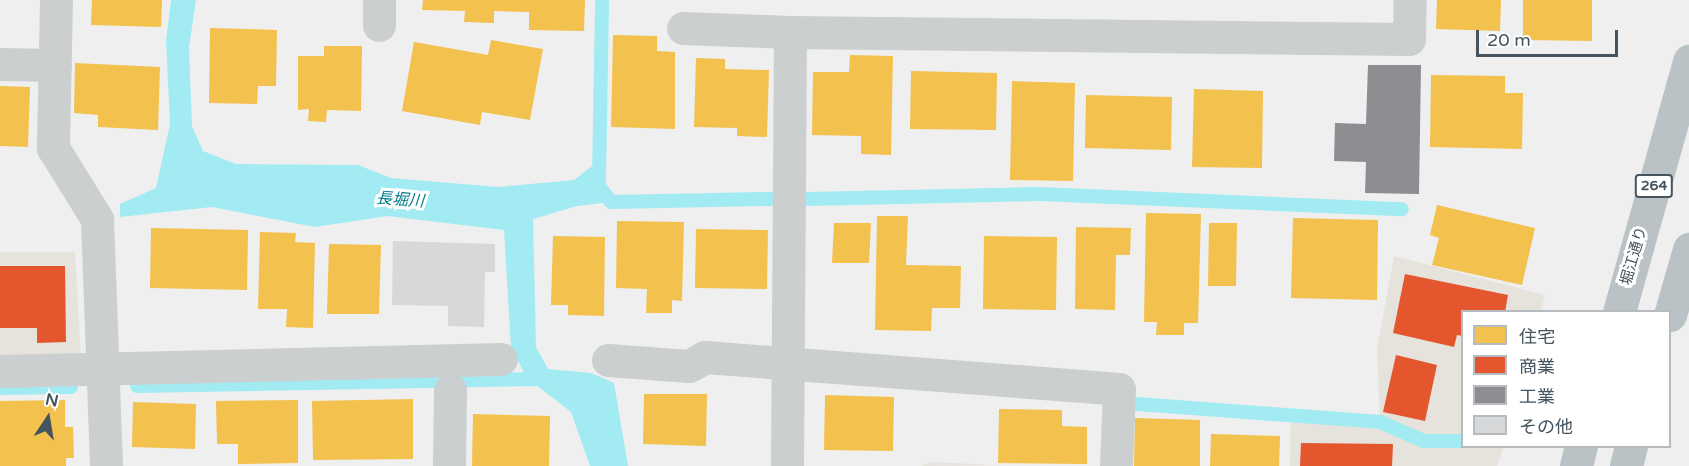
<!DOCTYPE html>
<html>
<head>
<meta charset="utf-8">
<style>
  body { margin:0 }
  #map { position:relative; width:1689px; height:466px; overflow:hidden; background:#f0efef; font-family:"Varela Round","Noto Sans JP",sans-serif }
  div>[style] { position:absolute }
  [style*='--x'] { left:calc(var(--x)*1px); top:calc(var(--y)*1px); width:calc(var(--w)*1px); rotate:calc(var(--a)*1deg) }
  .commercial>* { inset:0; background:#e6e2dc }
  .water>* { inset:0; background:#a2ebf3 }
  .homes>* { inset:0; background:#f2c14e }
  .shops>* { inset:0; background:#e4572e }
  .industry>* { inset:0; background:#8d8d92 }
  .stream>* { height:14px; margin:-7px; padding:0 7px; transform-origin:7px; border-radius:7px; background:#a2ebf3 }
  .building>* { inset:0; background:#d7d8d9 }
  .minor>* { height:33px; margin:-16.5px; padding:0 16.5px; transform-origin:16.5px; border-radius:16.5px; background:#cbcfd0 }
  .highway>* { height:33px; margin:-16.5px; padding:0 16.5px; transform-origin:16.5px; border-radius:16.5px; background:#bbc2c6 }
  span { translate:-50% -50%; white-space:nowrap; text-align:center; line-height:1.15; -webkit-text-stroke:6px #fff; paint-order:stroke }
  .shield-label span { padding:2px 4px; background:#fff; border:2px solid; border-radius:4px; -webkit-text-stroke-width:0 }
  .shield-label { font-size:14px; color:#45545e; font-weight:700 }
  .street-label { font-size:15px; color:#45545e }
  .water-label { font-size:16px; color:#047e8c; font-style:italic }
  .legend { position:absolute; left:1461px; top:310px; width:210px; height:138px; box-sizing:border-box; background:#fff; border:2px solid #b5bbbf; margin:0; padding:8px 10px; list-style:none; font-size:18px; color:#45545e }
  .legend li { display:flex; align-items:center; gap:12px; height:30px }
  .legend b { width:30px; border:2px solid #b5bbbf }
  .north { position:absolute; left:18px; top:388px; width:60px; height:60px; -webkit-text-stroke:4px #fff; paint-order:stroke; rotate:12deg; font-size:16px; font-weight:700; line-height:24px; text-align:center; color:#45545e }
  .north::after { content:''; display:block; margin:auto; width:21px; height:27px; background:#45545e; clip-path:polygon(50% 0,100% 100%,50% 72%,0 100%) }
  .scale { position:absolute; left:1476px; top:30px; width:142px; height:27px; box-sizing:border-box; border:3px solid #45545e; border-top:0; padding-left:8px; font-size:18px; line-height:21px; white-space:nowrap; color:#45545e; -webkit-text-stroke:4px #fff; paint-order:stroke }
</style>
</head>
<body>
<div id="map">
  <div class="commercial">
    <i style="clip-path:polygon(0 252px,75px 252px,81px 357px,0 358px)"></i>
    <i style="clip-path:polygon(1394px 256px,1545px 295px,1541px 311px,1462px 312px,1462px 446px,1503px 447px,1497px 466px,1290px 466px,1291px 419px,1380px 425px,1377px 349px)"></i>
    <i style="clip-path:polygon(931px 462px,995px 465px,921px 466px)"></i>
  </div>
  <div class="water">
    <i style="clip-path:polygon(171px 0,196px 0,189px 48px,192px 126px,203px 151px,236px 164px,358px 165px,391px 178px,498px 187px,574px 180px,600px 160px,611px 202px,577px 206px,533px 219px,536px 347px,548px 369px,591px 373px,614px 383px,628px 466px,590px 466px,571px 412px,527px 378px,511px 348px,504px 230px,388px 216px,315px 227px,212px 207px,120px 217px,120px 204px,156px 188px,170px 124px,166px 41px)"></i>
  </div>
  <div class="homes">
    <i style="clip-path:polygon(92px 0,162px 0,161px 27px,91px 25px)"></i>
    <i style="clip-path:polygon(423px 0,585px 0,584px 31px,529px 30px,529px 12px,494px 11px,494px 23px,464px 22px,465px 11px,422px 10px)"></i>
    <i style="clip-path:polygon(1437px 0,1501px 0,1500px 31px,1436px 29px)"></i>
    <i style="clip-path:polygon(1523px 0,1592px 0,1592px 41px,1523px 40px)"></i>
    <i style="clip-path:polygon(210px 28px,277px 30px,276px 86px,258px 86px,257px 104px,209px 103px)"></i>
    <i style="clip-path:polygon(613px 35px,657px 36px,657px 51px,675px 52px,675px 129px,611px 127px)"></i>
    <i style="clip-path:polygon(491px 40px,543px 49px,530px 120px,482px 112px,480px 125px,402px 111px,414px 42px,488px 55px)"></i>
    <i style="clip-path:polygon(324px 46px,362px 46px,361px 111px,327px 110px,326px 122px,308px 121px,309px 109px,298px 110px,298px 56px,324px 56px)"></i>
    <i style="clip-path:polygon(850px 55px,893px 56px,891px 155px,861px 154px,861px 136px,812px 135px,813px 72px,849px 72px)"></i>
    <i style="clip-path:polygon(696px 58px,725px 59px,725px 69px,769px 70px,767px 137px,737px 136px,737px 128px,694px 127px)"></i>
    <i style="clip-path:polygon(75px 63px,160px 67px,158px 130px,98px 127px,98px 115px,74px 113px)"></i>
    <i style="clip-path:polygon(911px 71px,997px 73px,996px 130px,910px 129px)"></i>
    <i style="clip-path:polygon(1431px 75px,1505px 76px,1505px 93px,1523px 93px,1522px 149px,1430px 147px)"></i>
    <i style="clip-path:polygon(1012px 81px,1075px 83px,1073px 181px,1010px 180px)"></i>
    <i style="clip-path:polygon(0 86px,30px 87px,28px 147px,0 146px)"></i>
    <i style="clip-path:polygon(1194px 89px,1263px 91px,1262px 168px,1192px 167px)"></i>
    <i style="clip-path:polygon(1086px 95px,1172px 97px,1171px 150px,1085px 148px)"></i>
    <i style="clip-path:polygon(1437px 205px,1535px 228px,1522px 285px,1432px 265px,1439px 238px,1430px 235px)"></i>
    <i style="clip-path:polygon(1146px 213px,1201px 214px,1198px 323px,1184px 323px,1184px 335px,1156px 335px,1157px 322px,1144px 322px)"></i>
    <i style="clip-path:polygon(877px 216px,908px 216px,906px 265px,961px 266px,960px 308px,932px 308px,931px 331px,875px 330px)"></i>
    <i style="clip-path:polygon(1293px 218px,1378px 220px,1377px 300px,1291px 298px)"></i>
    <i style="clip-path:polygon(617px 221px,684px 222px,682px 301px,672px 300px,672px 313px,646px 313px,647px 289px,616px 288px)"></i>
    <i style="clip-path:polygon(834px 223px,871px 223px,869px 263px,832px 263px)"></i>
    <i style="clip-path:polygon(1209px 223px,1237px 223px,1236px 286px,1208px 286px)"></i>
    <i style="clip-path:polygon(1076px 227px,1131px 228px,1130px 255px,1116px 255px,1115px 310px,1075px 309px)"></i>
    <i style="clip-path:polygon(151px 228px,248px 230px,247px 290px,150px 288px)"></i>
    <i style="clip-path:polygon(696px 229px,768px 230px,767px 289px,695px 288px)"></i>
    <i style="clip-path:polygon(260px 232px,296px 233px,295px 242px,315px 243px,313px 328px,286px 327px,287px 309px,258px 309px)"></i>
    <i style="clip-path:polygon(553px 236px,605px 237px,604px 316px,568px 315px,568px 305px,551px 305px)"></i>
    <i style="clip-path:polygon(984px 236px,1057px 237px,1056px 310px,983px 309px)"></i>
    <i style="clip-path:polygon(329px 244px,381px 245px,379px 314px,327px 314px)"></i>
    <i style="clip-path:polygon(644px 394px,707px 394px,706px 446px,643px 444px)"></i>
    <i style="clip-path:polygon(825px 395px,894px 397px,893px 451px,824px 450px)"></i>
    <i style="clip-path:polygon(413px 399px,413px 459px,313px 460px,312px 401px)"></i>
    <i style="clip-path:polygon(65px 400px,65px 427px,73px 427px,74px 458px,66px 458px,66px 466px,0 466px,0 401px)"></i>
    <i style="clip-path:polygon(298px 400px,298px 463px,238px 464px,238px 444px,217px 444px,216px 401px)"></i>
    <i style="clip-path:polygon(133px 402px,196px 404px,195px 449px,132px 447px)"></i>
    <i style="clip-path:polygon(999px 409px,1062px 410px,1062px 426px,1087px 427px,1087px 464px,998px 463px)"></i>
    <i style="clip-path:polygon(473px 414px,550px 416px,549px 466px,472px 466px)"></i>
    <i style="clip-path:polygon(1135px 418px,1200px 420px,1200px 466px,1134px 466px)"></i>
    <i style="clip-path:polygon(1211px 434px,1280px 436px,1279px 466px,1210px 466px)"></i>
  </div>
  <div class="shops">
    <i style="clip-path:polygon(0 266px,65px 266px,66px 342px,37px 343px,37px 328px,0 328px)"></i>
    <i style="clip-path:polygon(1405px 274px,1508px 295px,1505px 312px,1462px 312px,1462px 336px,1457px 335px,1454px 347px,1393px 333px)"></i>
    <i style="clip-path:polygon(1396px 355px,1437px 365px,1425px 421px,1383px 412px)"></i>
    <i style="clip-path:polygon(1301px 443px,1393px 444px,1392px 466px,1300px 466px)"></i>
  </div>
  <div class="industry">
    <i style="clip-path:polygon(1368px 65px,1421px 65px,1419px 194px,1365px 193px,1366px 162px,1334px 161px,1335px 123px,1366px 124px)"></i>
  </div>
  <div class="stream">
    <i style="--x:599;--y:178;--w:178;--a:-89"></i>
    <i style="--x:601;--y:189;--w:16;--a:52"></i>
    <i style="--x:611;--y:202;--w:161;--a:-1.1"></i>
    <i style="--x:807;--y:199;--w:233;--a:-1.2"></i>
    <i style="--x:1040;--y:194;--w:362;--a:2.4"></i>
    <i style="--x:137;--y:386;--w:404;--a:-1"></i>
    <i style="--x:0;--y:388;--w:71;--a:-0.8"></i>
    <i style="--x:1137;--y:404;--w:244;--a:4.2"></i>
    <i style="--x:1380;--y:422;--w:48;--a:23.4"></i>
    <i style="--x:1424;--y:441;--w:38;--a:0"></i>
  </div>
  <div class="building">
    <i style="clip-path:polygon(393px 241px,495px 244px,495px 272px,485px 272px,484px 327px,448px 326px,448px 306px,392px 305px)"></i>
  </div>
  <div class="minor">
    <i style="--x:56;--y:0;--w:148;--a:91.2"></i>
    <i style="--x:53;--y:148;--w:84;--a:58.2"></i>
    <i style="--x:97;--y:219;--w:247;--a:87.9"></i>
    <i style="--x:379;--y:0;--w:25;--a:90"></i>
    <i style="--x:683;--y:28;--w:107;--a:2.1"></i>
    <i style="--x:0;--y:64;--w:55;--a:1"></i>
    <i style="--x:608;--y:360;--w:81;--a:4.2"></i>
    <i style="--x:689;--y:366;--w:18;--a:-29"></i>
    <i style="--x:705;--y:357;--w:415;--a:4.4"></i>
    <i style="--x:1119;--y:389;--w:77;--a:92.2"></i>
    <i style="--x:0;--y:371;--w:501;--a:-1.37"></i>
    <i style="--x:449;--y:466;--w:76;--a:-89.2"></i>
    <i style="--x:787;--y:466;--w:434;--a:-89.6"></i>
    <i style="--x:790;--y:32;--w:619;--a:0.65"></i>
    <i style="--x:1409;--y:39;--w:39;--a:-89"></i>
  </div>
  <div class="highway">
    <i style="--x:1619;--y:312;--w:261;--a:-74.4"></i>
    <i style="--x:1670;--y:315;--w:69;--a:-73.9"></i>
    <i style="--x:1576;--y:466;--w:21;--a:-76"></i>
    <i style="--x:1626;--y:466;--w:21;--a:-76"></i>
  </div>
  <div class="shield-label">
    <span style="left:1654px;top:186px">264</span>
  </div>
  <div class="street-label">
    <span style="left:1634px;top:256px;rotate:-74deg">堀江通り</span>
  </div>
  <div class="water-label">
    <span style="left:400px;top:200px;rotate:4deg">長堀川</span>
  </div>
  <ul class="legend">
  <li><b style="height:16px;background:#f2c14e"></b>住宅</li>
  <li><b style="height:16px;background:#e4572e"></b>商業</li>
  <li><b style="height:16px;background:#8d8d92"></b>工業</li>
  <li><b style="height:16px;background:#d7d8d9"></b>その他</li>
  </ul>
  <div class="north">N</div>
  <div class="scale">20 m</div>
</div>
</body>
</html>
